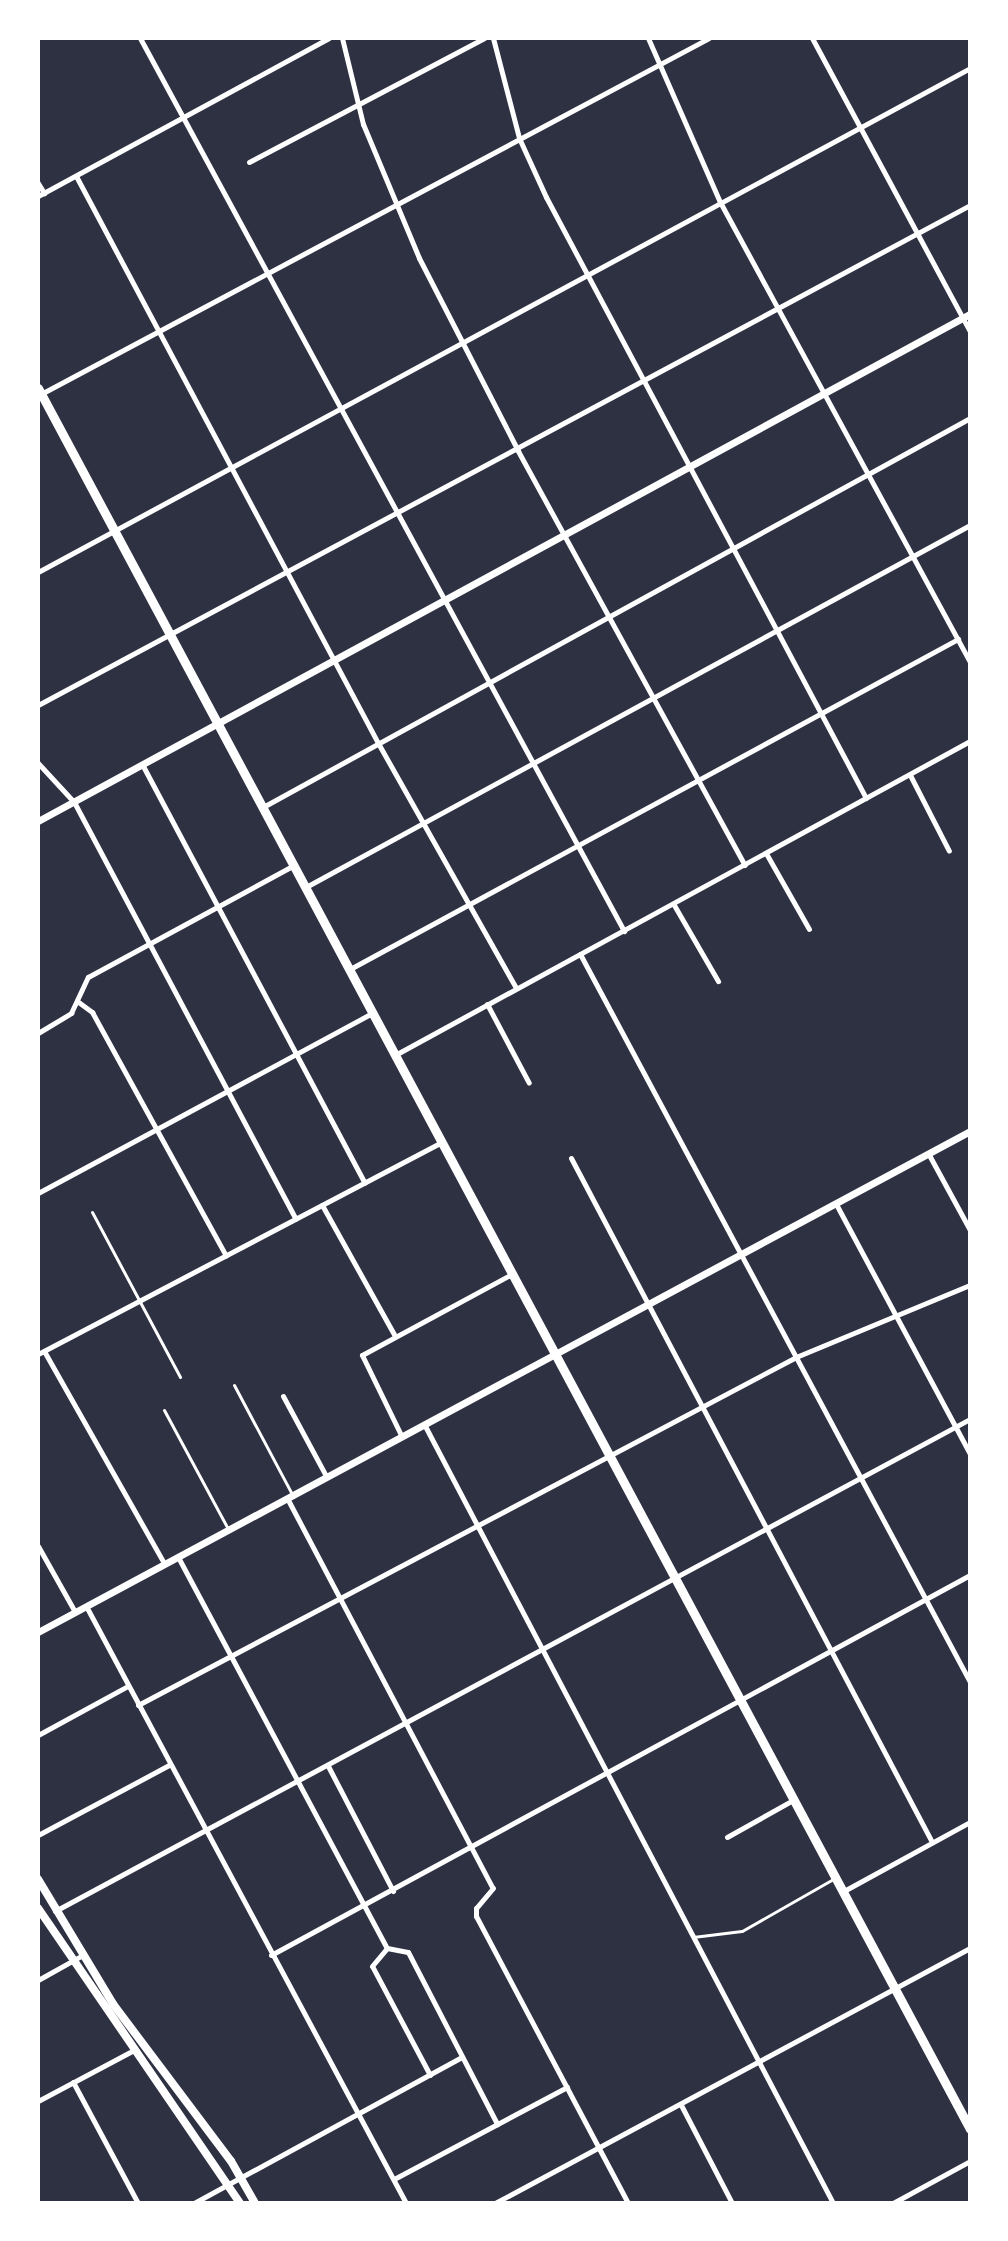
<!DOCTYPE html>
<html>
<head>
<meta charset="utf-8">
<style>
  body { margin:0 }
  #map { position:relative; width:1008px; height:2241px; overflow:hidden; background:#2d3142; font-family:"Exo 2",sans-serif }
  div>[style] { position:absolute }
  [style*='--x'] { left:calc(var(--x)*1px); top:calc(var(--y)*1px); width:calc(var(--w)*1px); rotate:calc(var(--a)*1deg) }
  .service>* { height:3px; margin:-1.5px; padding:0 1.5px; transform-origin:1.5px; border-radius:1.5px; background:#fff }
  .minor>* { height:5px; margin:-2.5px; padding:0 2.5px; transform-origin:2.5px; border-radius:2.5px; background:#fff }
  .tertiary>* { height:7px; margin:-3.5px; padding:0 3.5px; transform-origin:3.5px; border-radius:3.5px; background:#fff }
  .secondary>* { height:8px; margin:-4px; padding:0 4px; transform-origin:4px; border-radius:4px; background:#fff }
  .primary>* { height:9px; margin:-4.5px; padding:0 4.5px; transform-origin:4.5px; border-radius:4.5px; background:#fff }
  span { translate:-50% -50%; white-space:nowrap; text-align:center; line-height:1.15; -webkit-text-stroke:8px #fff; paint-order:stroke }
  .frame { position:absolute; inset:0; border:40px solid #fff; pointer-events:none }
</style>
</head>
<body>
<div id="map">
  <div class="service">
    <i style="--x:92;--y:1212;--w:187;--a:61.9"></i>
    <i style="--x:234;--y:1385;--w:123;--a:62"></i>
    <i style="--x:164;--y:1410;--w:135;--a:61.7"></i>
    <i style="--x:693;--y:1937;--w:49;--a:-7"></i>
    <i style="--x:742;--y:1931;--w:107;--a:-29.7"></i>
  </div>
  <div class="minor">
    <i style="--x:140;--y:38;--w:1016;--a:61.54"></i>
    <i style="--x:342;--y:38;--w:89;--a:76.3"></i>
    <i style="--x:363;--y:124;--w:145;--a:67.3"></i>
    <i style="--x:419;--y:258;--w:217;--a:62.8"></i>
    <i style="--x:518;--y:451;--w:472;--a:61.3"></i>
    <i style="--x:493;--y:38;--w:103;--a:75.4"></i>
    <i style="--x:519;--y:138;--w:65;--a:65.4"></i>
    <i style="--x:546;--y:197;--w:681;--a:61.97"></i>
    <i style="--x:648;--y:38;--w:179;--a:66.3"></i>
    <i style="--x:720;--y:202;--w:524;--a:61.48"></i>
    <i style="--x:812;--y:38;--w:334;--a:61.7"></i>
    <i style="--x:249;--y:162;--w:266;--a:-27.8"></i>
    <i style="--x:76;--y:176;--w:642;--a:61.96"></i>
    <i style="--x:378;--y:743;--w:281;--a:60.6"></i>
    <i style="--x:38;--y:183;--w:12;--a:59"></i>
    <i style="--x:38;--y:196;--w:331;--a:-28.5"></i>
    <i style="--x:39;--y:395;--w:759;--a:-28.05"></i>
    <i style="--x:38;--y:572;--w:1060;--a:-28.4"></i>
    <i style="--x:38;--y:705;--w:1058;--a:-28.21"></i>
    <i style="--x:38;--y:763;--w:53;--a:47.3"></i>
    <i style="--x:74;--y:802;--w:472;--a:62"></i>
    <i style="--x:143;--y:766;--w:472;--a:62"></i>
    <i style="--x:910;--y:775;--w:85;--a:62.8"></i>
    <i style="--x:263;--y:807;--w:807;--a:-28.82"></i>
    <i style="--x:767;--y:855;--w:85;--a:60.4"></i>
    <i style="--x:304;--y:888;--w:759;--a:-28.59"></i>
    <i style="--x:674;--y:905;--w:88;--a:59.9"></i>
    <i style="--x:580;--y:954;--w:826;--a:61.82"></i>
    <i style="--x:350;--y:969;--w:692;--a:-28.49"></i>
    <i style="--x:77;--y:1001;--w:19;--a:36"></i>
    <i style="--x:92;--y:1012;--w:278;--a:61.2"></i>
    <i style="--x:487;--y:1004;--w:89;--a:62"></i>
    <i style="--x:38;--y:1033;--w:39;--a:-31"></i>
    <i style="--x:71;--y:1013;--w:40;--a:-65"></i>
    <i style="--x:88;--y:977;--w:231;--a:-28.5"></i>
    <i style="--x:395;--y:1055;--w:655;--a:-28.64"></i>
    <i style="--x:928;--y:1153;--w:88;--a:61.4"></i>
    <i style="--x:571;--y:1158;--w:773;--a:62.18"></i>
    <i style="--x:38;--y:1193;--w:378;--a:-28.3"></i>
    <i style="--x:836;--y:1204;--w:284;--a:61.8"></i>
    <i style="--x:322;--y:1205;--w:150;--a:60.9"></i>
    <i style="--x:44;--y:1351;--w:244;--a:60.5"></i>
    <i style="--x:38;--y:1354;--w:454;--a:-27.7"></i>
    <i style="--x:283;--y:1396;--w:91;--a:61.7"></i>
    <i style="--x:424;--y:1424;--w:880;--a:62.3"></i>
    <i style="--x:401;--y:1435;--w:89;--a:-116"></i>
    <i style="--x:362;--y:1355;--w:168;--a:-28.4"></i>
    <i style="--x:287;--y:1498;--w:441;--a:62.2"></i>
    <i style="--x:493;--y:1888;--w:26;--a:130"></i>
    <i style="--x:476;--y:1908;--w:8;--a:90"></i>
    <i style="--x:476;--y:1916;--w:325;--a:62.1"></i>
    <i style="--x:38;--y:1546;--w:76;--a:60.7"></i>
    <i style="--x:178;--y:1557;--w:443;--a:61.9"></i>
    <i style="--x:86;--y:1606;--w:677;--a:61.81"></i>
    <i style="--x:138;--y:1705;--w:744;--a:-27.87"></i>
    <i style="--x:796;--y:1357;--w:188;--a:-22.5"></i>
    <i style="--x:38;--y:1735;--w:102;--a:-28.6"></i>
    <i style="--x:328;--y:1766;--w:141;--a:62.5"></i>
    <i style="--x:38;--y:1835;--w:149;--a:-28.1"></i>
    <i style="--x:727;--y:1837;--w:76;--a:-29.3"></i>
    <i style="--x:842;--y:1892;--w:146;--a:-28.7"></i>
    <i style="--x:55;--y:1911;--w:1039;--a:-28.27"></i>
    <i style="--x:271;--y:1955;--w:796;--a:-28.53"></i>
    <i style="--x:38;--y:1980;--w:49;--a:-29.2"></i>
    <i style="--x:430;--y:2075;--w:123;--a:-118"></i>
    <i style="--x:372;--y:1966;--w:23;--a:-50"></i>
    <i style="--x:387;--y:1948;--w:21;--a:11"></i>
    <i style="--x:408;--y:1952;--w:194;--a:62.6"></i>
    <i style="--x:73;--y:2082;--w:137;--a:61.8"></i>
    <i style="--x:38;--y:2101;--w:106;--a:-28"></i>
    <i style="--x:681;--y:2105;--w:110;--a:62.5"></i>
    <i style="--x:394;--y:2179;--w:196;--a:-28"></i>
    <i style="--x:194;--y:2203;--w:305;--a:-28.6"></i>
    <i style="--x:495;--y:2203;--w:539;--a:-28.23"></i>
    <i style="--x:893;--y:2203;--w:88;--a:-28.6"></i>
  </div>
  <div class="tertiary">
    <i style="--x:38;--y:821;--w:1061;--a:-28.55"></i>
    <i style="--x:38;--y:1632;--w:1058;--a:-28.26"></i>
  </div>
  <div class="secondary">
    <i style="--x:38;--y:1879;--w:146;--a:59"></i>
    <i style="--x:113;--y:2004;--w:196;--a:53.1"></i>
    <i style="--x:231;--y:2161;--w:48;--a:60.3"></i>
    <i style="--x:38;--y:1908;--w:358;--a:55.6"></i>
  </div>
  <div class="primary">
    <i style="--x:38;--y:388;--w:1975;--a:61.84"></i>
  </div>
  <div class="frame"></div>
</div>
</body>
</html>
